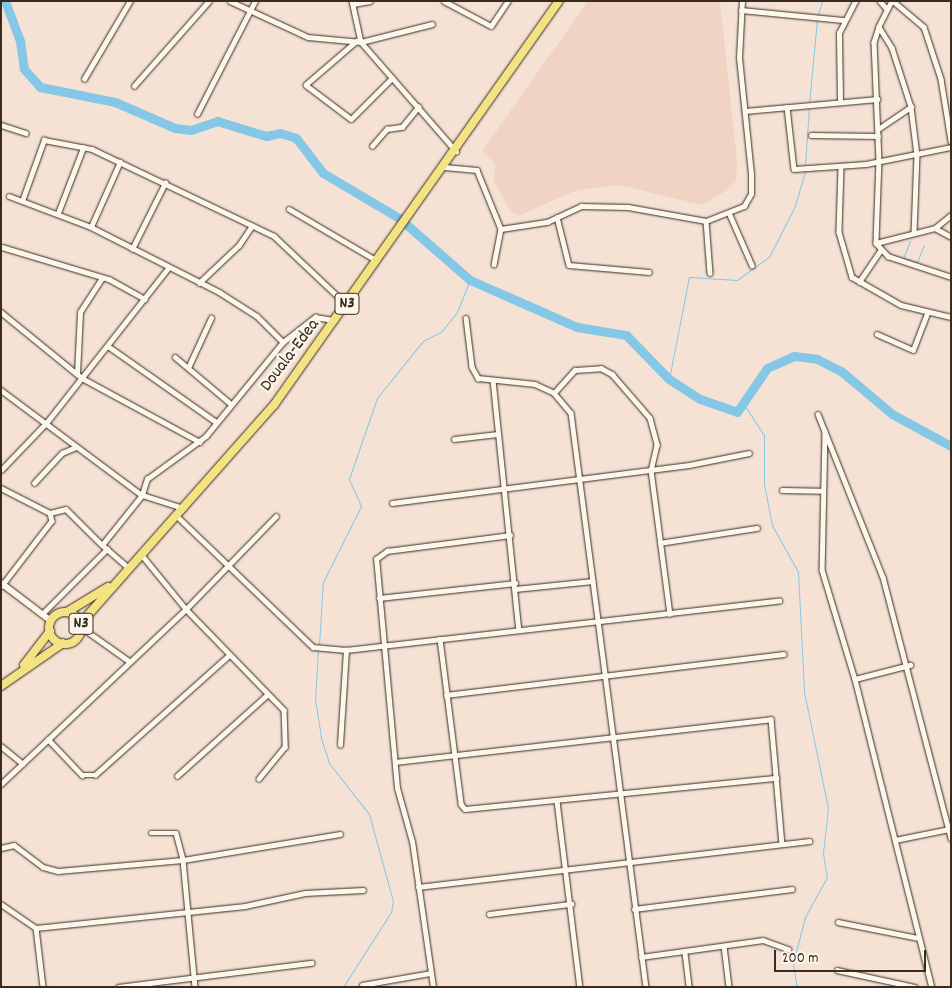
<!DOCTYPE html>
<html>
<head>
<meta charset="utf-8">
<style>
  body { margin:0 }
  #map { position:relative; width:952px; height:988px; overflow:hidden; background:#f5e2d4; font-family:Dekko,sans-serif }
  div>[style] { position:absolute }
  [style*='--x'] { left:calc(var(--x)*1px); top:calc(var(--y)*1px); width:calc(var(--w)*1px); rotate:calc(var(--a)*1deg) }
  .built>* { inset:0; background:#f1d3c3 }
  .stream>* { height:1px; margin:-0.5px; padding:0 0.5px; transform-origin:0.5px; border-radius:0.5px; background:#85c7e6 }
  .river>* { height:9px; margin:-4.5px; padding:0 4.5px; transform-origin:4.5px; border-radius:4.5px; background:#85c7e6 }
  .roads { filter:drop-shadow(0 0 1px #3b2a1e) drop-shadow(0 0 1px #3b2a1e) }
  .street>* { height:4.5px; margin:-2.25px; padding:0 2.25px; transform-origin:2.25px; border-radius:2.25px; background:#fbf7ec }
  .secondary>* { height:6px; margin:-3px; padding:0 3px; transform-origin:3px; border-radius:3px; background:#fbf7ec }
  .highway>* { height:8px; margin:-4px; padding:0 4px; transform-origin:4px; border-radius:4px; background:#f4e382 }
  .highway>.ring { margin:-4px; padding:0; box-sizing:content-box; background:none; border:8px solid #f4e382; border-radius:50% }
  span { translate:-50% -50%; white-space:nowrap; text-align:center; line-height:1.15; -webkit-text-stroke:5px #fbf7ec; paint-order:stroke }
  .shield-label span { padding:1px 4px; background:#fbf7ec; border:1px solid; border-radius:4px; -webkit-text-stroke-width:0 }
  .shield-label { font-size:16px; color:#3b2a1e; font-weight:700 }
  .street-label { font-size:18px; color:#3b2a1e }
  .frame { position:absolute; inset:0; border:2px solid #3b2a1e; pointer-events:none }
  .scale { position:absolute; left:774px; top:950px; width:152px; height:22px; box-sizing:border-box; border:2px solid #3b2a1e; border-top:0; padding-left:6px; font-size:15px; line-height:18px; white-space:nowrap; color:#3b2a1e; -webkit-text-stroke:4px #fbf7ec; paint-order:stroke }
</style>
</head>
<body>
<div id="map">
  <div class="built">
    <i style="clip-path:polygon(588px 1px,720px 1px,737px 161px,736px 181px,726px 191px,702px 205px,619px 185px,577px 190px,518px 216px,510px 210px,493px 180px,496px 165px,482px 151px)"></i>
  </div>
  <div class="stream">
    <i style="--x:818;--y:15;--w:15;--a:-74"></i>
    <i style="--x:809;--y:104;--w:85;--a:-84.6"></i>
    <i style="--x:805;--y:166;--w:58;--a:-86.1"></i>
    <i style="--x:910;--y:241;--w:18;--a:112"></i>
    <i style="--x:903;--y:258;--w:8;--a:14"></i>
    <i style="--x:912;--y:261;--w:5;--a:11"></i>
    <i style="--x:917;--y:262;--w:18;--a:-68"></i>
    <i style="--x:669;--y:379;--w:104;--a:-78.9"></i>
    <i style="--x:689;--y:277;--w:48;--a:3.6"></i>
    <i style="--x:737;--y:280;--w:39;--a:-36"></i>
    <i style="--x:769;--y:257;--w:57;--a:-63"></i>
    <i style="--x:795;--y:206;--w:37;--a:-74"></i>
    <i style="--x:745;--y:406;--w:35;--a:57"></i>
    <i style="--x:764;--y:435;--w:49;--a:90"></i>
    <i style="--x:764;--y:484;--w:42;--a:79"></i>
    <i style="--x:772;--y:525;--w:54;--a:61"></i>
    <i style="--x:798;--y:572;--w:120;--a:87.1"></i>
    <i style="--x:804;--y:692;--w:118;--a:78.3"></i>
    <i style="--x:828;--y:808;--w:45;--a:96.3"></i>
    <i style="--x:823;--y:853;--w:24;--a:81"></i>
    <i style="--x:827;--y:877;--w:46;--a:118.8"></i>
    <i style="--x:805;--y:917;--w:48;--a:104.6"></i>
    <i style="--x:793;--y:963;--w:24;--a:81"></i>
    <i style="--x:319;--y:645;--w:63;--a:-86.4"></i>
    <i style="--x:323;--y:582;--w:85;--a:-63.4"></i>
    <i style="--x:361;--y:506;--w:30;--a:-114"></i>
    <i style="--x:349;--y:479;--w:86;--a:-70.9"></i>
    <i style="--x:377;--y:398;--w:73;--a:-51.1"></i>
    <i style="--x:423;--y:341;--w:20;--a:-27"></i>
    <i style="--x:441;--y:332;--w:26;--a:-51"></i>
    <i style="--x:457;--y:312;--w:35;--a:-68"></i>
    <i style="--x:318;--y:649;--w:50;--a:93.4"></i>
    <i style="--x:315;--y:699;--w:39;--a:81"></i>
    <i style="--x:321;--y:738;--w:26;--a:72"></i>
    <i style="--x:329;--y:763;--w:65;--a:51.9"></i>
    <i style="--x:369;--y:814;--w:90;--a:74.6"></i>
    <i style="--x:393;--y:901;--w:11;--a:100"></i>
    <i style="--x:391;--y:912;--w:89;--a:122.6"></i>
  </div>
  <div class="river">
    <i style="--x:5;--y:1;--w:43;--a:69.4"></i>
    <i style="--x:20;--y:41;--w:28;--a:82"></i>
    <i style="--x:24;--y:69;--w:24;--a:48"></i>
    <i style="--x:40;--y:87;--w:76;--a:11.3"></i>
    <i style="--x:115;--y:102;--w:65;--a:23.4"></i>
    <i style="--x:175;--y:128;--w:16;--a:7"></i>
    <i style="--x:191;--y:130;--w:28;--a:-19"></i>
    <i style="--x:217;--y:121;--w:51;--a:17"></i>
    <i style="--x:266;--y:136;--w:14;--a:-12"></i>
    <i style="--x:280;--y:133;--w:17;--a:17"></i>
    <i style="--x:296;--y:138;--w:44;--a:52.4"></i>
    <i style="--x:323;--y:173;--w:88;--a:30.6"></i>
    <i style="--x:399;--y:218;--w:94;--a:41.1"></i>
    <i style="--x:470;--y:280;--w:117;--a:23.7"></i>
    <i style="--x:577;--y:327;--w:50;--a:9.3"></i>
    <i style="--x:626;--y:335;--w:62;--a:45.7"></i>
    <i style="--x:669;--y:379;--w:37;--a:33"></i>
    <i style="--x:700;--y:399;--w:39;--a:19"></i>
    <i style="--x:737;--y:412;--w:53;--a:-55.7"></i>
    <i style="--x:767;--y:368;--w:30;--a:-24"></i>
    <i style="--x:794;--y:356;--w:23;--a:7"></i>
    <i style="--x:817;--y:359;--w:27;--a:27"></i>
    <i style="--x:841;--y:371;--w:67;--a:40.1"></i>
    <i style="--x:892;--y:414;--w:67;--a:28.5"></i>
  </div>
  <div class="roads">
    <div class="street">
      <i style="--x:230;--y:1;--w:86;--a:24.8"></i>
      <i style="--x:308;--y:37;--w:53;--a:5.4"></i>
      <i style="--x:361;--y:42;--w:73;--a:-14.2"></i>
      <i style="--x:352;--y:1;--w:42;--a:77.6"></i>
      <i style="--x:361;--y:42;--w:145;--a:48.9"></i>
      <i style="--x:444;--y:1;--w:53;--a:28"></i>
      <i style="--x:491;--y:26;--w:30;--a:-56"></i>
      <i style="--x:880;--y:1;--w:9;--a:49"></i>
      <i style="--x:892;--y:1;--w:29;--a:117"></i>
      <i style="--x:879;--y:27;--w:25;--a:58"></i>
      <i style="--x:892;--y:48;--w:62;--a:72.1"></i>
      <i style="--x:911;--y:107;--w:48;--a:82.9"></i>
      <i style="--x:917;--y:155;--w:77;--a:92.2"></i>
      <i style="--x:893;--y:1;--w:40;--a:40"></i>
      <i style="--x:924;--y:27;--w:55;--a:71.9"></i>
      <i style="--x:941;--y:79;--w:63;--a:80.8"></i>
      <i style="--x:353;--y:4;--w:17;--a:-10"></i>
      <i style="--x:741;--y:10;--w:102;--a:5.6"></i>
      <i style="--x:879;--y:27;--w:16;--a:108"></i>
      <i style="--x:874;--y:42;--w:118;--a:87.6"></i>
      <i style="--x:879;--y:160;--w:83;--a:92.1"></i>
      <i style="--x:876;--y:243;--w:18;--a:47"></i>
      <i style="--x:888;--y:256;--w:66;--a:18.4"></i>
      <i style="--x:357;--y:41;--w:67;--a:139.2"></i>
      <i style="--x:306;--y:85;--w:56;--a:37.1"></i>
      <i style="--x:351;--y:119;--w:58;--a:-45"></i>
      <i style="--x:84;--y:79;--w:91;--a:-59.5"></i>
      <i style="--x:134;--y:86;--w:113;--a:-48.6"></i>
      <i style="--x:840;--y:100;--w:67;--a:-90.9"></i>
      <i style="--x:839;--y:33;--w:36;--a:-63"></i>
      <i style="--x:787;--y:107;--w:62;--a:83.6"></i>
      <i style="--x:794;--y:169;--w:72;--a:-4"></i>
      <i style="--x:866;--y:164;--w:87;--a:-11.3"></i>
      <i style="--x:745;--y:111;--w:133;--a:-5.2"></i>
      <i style="--x:197;--y:114;--w:127;--a:-62.8"></i>
      <i style="--x:1;--y:125;--w:26;--a:18"></i>
      <i style="--x:878;--y:129;--w:40;--a:-34"></i>
      <i style="--x:811;--y:135;--w:67;--a:0.9"></i>
      <i style="--x:372;--y:146;--w:23;--a:-49"></i>
      <i style="--x:387;--y:129;--w:15;--a:-8"></i>
      <i style="--x:402;--y:127;--w:26;--a:-51"></i>
      <i style="--x:444;--y:167;--w:33;--a:5"></i>
      <i style="--x:477;--y:170;--w:64;--a:67.9"></i>
      <i style="--x:501;--y:229;--w:36;--a:101"></i>
      <i style="--x:841;--y:167;--w:65;--a:91.8"></i>
      <i style="--x:839;--y:232;--w:47;--a:73.9"></i>
      <i style="--x:852;--y:277;--w:56;--a:29.7"></i>
      <i style="--x:901;--y:305;--w:51;--a:13.5"></i>
      <i style="--x:9;--y:196;--w:88;--a:20.7"></i>
      <i style="--x:91;--y:227;--w:144;--a:26.9"></i>
      <i style="--x:219;--y:292;--w:45;--a:32.3"></i>
      <i style="--x:257;--y:316;--w:37;--a:45"></i>
      <i style="--x:22;--y:201;--w:65;--a:-70.2"></i>
      <i style="--x:44;--y:140;--w:49;--a:10.6"></i>
      <i style="--x:92;--y:149;--w:202;--a:25.5"></i>
      <i style="--x:274;--y:236;--w:99;--a:43.4"></i>
      <i style="--x:289;--y:209;--w:101;--a:30.4"></i>
      <i style="--x:58;--y:213;--w:70;--a:-69"></i>
      <i style="--x:730;--y:215;--w:55;--a:66.3"></i>
      <i style="--x:557;--y:217;--w:49;--a:76"></i>
      <i style="--x:569;--y:265;--w:80;--a:5"></i>
      <i style="--x:706;--y:221;--w:52;--a:85.6"></i>
      <i style="--x:91;--y:227;--w:71;--a:-66"></i>
      <i style="--x:935;--y:228;--w:18;--a:29"></i>
      <i style="--x:501;--y:229;--w:47;--a:-8.7"></i>
      <i style="--x:547;--y:222;--w:38;--a:-25"></i>
      <i style="--x:581;--y:206;--w:47;--a:1.2"></i>
      <i style="--x:628;--y:207;--w:79;--a:10.2"></i>
      <i style="--x:706;--y:221;--w:41;--a:-21.5"></i>
      <i style="--x:744;--y:206;--w:14;--a:-60"></i>
      <i style="--x:751;--y:194;--w:20;--a:-90"></i>
      <i style="--x:751;--y:174;--w:117;--a:-95.9"></i>
      <i style="--x:739;--y:58;--w:57;--a:-87"></i>
      <i style="--x:876;--y:243;--w:61;--a:-14.3"></i>
      <i style="--x:935;--y:228;--w:21;--a:-39"></i>
      <i style="--x:2;--y:247;--w:112;--a:16.7"></i>
      <i style="--x:109;--y:279;--w:41;--a:29.1"></i>
      <i style="--x:132;--y:249;--w:74;--a:-63.4"></i>
      <i style="--x:859;--y:282;--w:37;--a:-56"></i>
      <i style="--x:199;--y:283;--w:55;--a:-43.5"></i>
      <i style="--x:239;--y:245;--w:23;--a:-56"></i>
      <i style="--x:1;--y:312;--w:104;--a:39.2"></i>
      <i style="--x:82;--y:378;--w:134;--a:28.5"></i>
      <i style="--x:466;--y:318;--w:49;--a:83"></i>
      <i style="--x:472;--y:367;--w:13;--a:61"></i>
      <i style="--x:478;--y:378;--w:57;--a:6"></i>
      <i style="--x:535;--y:384;--w:21;--a:25"></i>
      <i style="--x:554;--y:393;--w:26;--a:50"></i>
      <i style="--x:571;--y:413;--w:579;--a:82.56"></i>
      <i style="--x:877;--y:334;--w:39;--a:24"></i>
      <i style="--x:913;--y:350;--w:40;--a:-69"></i>
      <i style="--x:108;--y:346;--w:132;--a:35.1"></i>
      <i style="--x:175;--y:357;--w:73;--a:40"></i>
      <i style="--x:188;--y:368;--w:55;--a:-65.3"></i>
      <i style="--x:77;--y:374;--w:62;--a:-87.2"></i>
      <i style="--x:80;--y:312;--w:40;--a:-57.1"></i>
      <i style="--x:493;--y:380;--w:251;--a:84.1"></i>
      <i style="--x:1;--y:390;--w:176;--a:36.7"></i>
      <i style="--x:142;--y:495;--w:43;--a:17.6"></i>
      <i style="--x:554;--y:393;--w:31;--a:-48"></i>
      <i style="--x:575;--y:370;--w:26;--a:-4"></i>
      <i style="--x:601;--y:368;--w:13;--a:29"></i>
      <i style="--x:612;--y:374;--w:58;--a:49.2"></i>
      <i style="--x:650;--y:418;--w:28;--a:75"></i>
      <i style="--x:657;--y:445;--w:26;--a:103"></i>
      <i style="--x:651;--y:470;--w:145;--a:82.5"></i>
      <i style="--x:818;--y:414;--w:175;--a:68.3"></i>
      <i style="--x:883;--y:577;--w:270;--a:75.4"></i>
      <i style="--x:825;--y:431;--w:139;--a:91.2"></i>
      <i style="--x:822;--y:570;--w:114;--a:73.2"></i>
      <i style="--x:855;--y:679;--w:317;--a:76"></i>
      <i style="--x:454;--y:439;--w:44;--a:-6.5"></i>
      <i style="--x:1;--y:470;--w:66;--a:-46.2"></i>
      <i style="--x:47;--y:422;--w:196;--a:-51.8"></i>
      <i style="--x:34;--y:483;--w:41;--a:-47"></i>
      <i style="--x:62;--y:453;--w:15;--a:-23"></i>
      <i style="--x:1;--y:488;--w:55;--a:27"></i>
      <i style="--x:50;--y:513;--w:8;--a:76"></i>
      <i style="--x:52;--y:521;--w:82;--a:127.6"></i>
      <i style="--x:782;--y:490;--w:39;--a:1"></i>
      <i style="--x:392;--y:503;--w:299;--a:-7.3"></i>
      <i style="--x:689;--y:465;--w:61;--a:-11.3"></i>
      <i style="--x:50;--y:513;--w:16;--a:-14"></i>
      <i style="--x:66;--y:509;--w:51;--a:45"></i>
      <i style="--x:177;--y:516;--w:189;--a:43.9"></i>
      <i style="--x:313;--y:647;--w:33;--a:5"></i>
      <i style="--x:346;--y:650;--w:436;--a:-6.5"></i>
      <i style="--x:660;--y:543;--w:98;--a:-8.8"></i>
      <i style="--x:141;--y:554;--w:71;--a:50.7"></i>
      <i style="--x:186;--y:609;--w:141;--a:45.9"></i>
      <i style="--x:284;--y:710;--w:37;--a:88"></i>
      <i style="--x:285;--y:747;--w:41;--a:129.1"></i>
      <i style="--x:127;--y:567;--w:33;--a:-139"></i>
      <i style="--x:102;--y:545;--w:64;--a:-51.3"></i>
      <i style="--x:142;--y:495;--w:17;--a:-73"></i>
      <i style="--x:147;--y:479;--w:73;--a:-36.1"></i>
      <i style="--x:206;--y:436;--w:122;--a:-50.7"></i>
      <i style="--x:283;--y:342;--w:41;--a:-38"></i>
      <i style="--x:315;--y:317;--w:20;--a:9"></i>
      <i style="--x:515;--y:589;--w:78;--a:-5.9"></i>
      <i style="--x:379;--y:598;--w:137;--a:-6.3"></i>
      <i style="--x:42;--y:614;--w:92;--a:-45"></i>
      <i style="--x:81;--y:627;--w:59;--a:35.3"></i>
      <i style="--x:440;--y:639;--w:166;--a:82.7"></i>
      <i style="--x:461;--y:804;--w:6;--a:51"></i>
      <i style="--x:465;--y:809;--w:313;--a:-5.7"></i>
      <i style="--x:855;--y:679;--w:57;--a:-14.3"></i>
      <i style="--x:446;--y:695;--w:340;--a:-6.9"></i>
      <i style="--x:48;--y:739;--w:50;--a:46.6"></i>
      <i style="--x:82;--y:775;--w:13;--a:0"></i>
      <i style="--x:95;--y:775;--w:180;--a:-41.8"></i>
      <i style="--x:340;--y:745;--w:95;--a:-86.4"></i>
      <i style="--x:1;--y:746;--w:28;--a:39"></i>
      <i style="--x:395;--y:762;--w:378;--a:-6.5"></i>
      <i style="--x:771;--y:719;--w:125;--a:85"></i>
      <i style="--x:177;--y:776;--w:122;--a:-42"></i>
      <i style="--x:1;--y:784;--w:255;--a:-43.4"></i>
      <i style="--x:186;--y:609;--w:129;--a:-45.9"></i>
      <i style="--x:557;--y:801;--w:187;--a:83"></i>
      <i style="--x:151;--y:833;--w:25;--a:0"></i>
      <i style="--x:176;--y:833;--w:28;--a:75"></i>
      <i style="--x:183;--y:860;--w:128;--a:84.6"></i>
      <i style="--x:895;--y:840;--w:55;--a:-11.5"></i>
      <i style="--x:1;--y:848;--w:13;--a:-13"></i>
      <i style="--x:14;--y:845;--w:36;--a:37"></i>
      <i style="--x:43;--y:867;--w:16;--a:15"></i>
      <i style="--x:58;--y:871;--w:125;--a:-5"></i>
      <i style="--x:183;--y:860;--w:159;--a:-9.4"></i>
      <i style="--x:418;--y:887;--w:394;--a:-6.7"></i>
      <i style="--x:1;--y:904;--w:42;--a:34.4"></i>
      <i style="--x:36;--y:928;--w:210;--a:-6"></i>
      <i style="--x:245;--y:906;--w:61;--a:-12.2"></i>
      <i style="--x:305;--y:893;--w:58;--a:-3"></i>
      <i style="--x:634;--y:909;--w:159;--a:-7.2"></i>
      <i style="--x:489;--y:914;--w:83;--a:-7"></i>
      <i style="--x:838;--y:922;--w:82;--a:11.3"></i>
      <i style="--x:36;--y:928;--w:59;--a:83.2"></i>
      <i style="--x:724;--y:946;--w:41;--a:83"></i>
      <i style="--x:685;--y:953;--w:34;--a:83"></i>
      <i style="--x:641;--y:957;--w:123;--a:-7.9"></i>
      <i style="--x:763;--y:940;--w:27;--a:20"></i>
      <i style="--x:837;--y:970;--w:80;--a:12.3"></i>
      <i style="--x:362;--y:985;--w:70;--a:-9.9"></i>
      <i style="--x:118;--y:987;--w:195;--a:-7.1"></i>
      <i style="--x:433;--y:987;--w:147;--a:-98.2"></i>
      <i style="--x:412;--y:842;--w:56;--a:-105.5"></i>
      <i style="--x:397;--y:788;--w:230;--a:-95.2"></i>
      <i style="--x:376;--y:559;--w:14;--a:-36"></i>
      <i style="--x:387;--y:551;--w:124;--a:-7.4"></i>
    </div>
    <div class="secondary">
      <i style="--x:1;--y:583;--w:63;--a:37.2"></i>
    </div>
    <div class="highway">
      <i style="--x:67;--y:612;--w:48;--a:-31.4"></i>
      <i class="ring" style="left:49px;top:612px;width:24px;height:24px"></i>
      <i style="--x:80;--y:624;--w:293;--a:-48.5"></i>
      <i style="--x:274;--y:405;--w:494;--a:-54.8"></i>
      <i style="--x:24;--y:665;--w:43;--a:-52.6"></i>
      <i style="--x:1;--y:686;--w:75;--a:-34.7"></i>
    </div>
  </div>
  <div class="shield-label">
    <span style="left:347px;top:304px">N3</span>
    <span style="left:81px;top:624px">N3</span>
  </div>
  <div class="street-label">
    <span style="left:291px;top:356px;rotate:-53deg">Douala-Edea</span>
  </div>
  <div class="frame"></div>
  <div class="scale">200 m</div>
</div>
</body>
</html>
